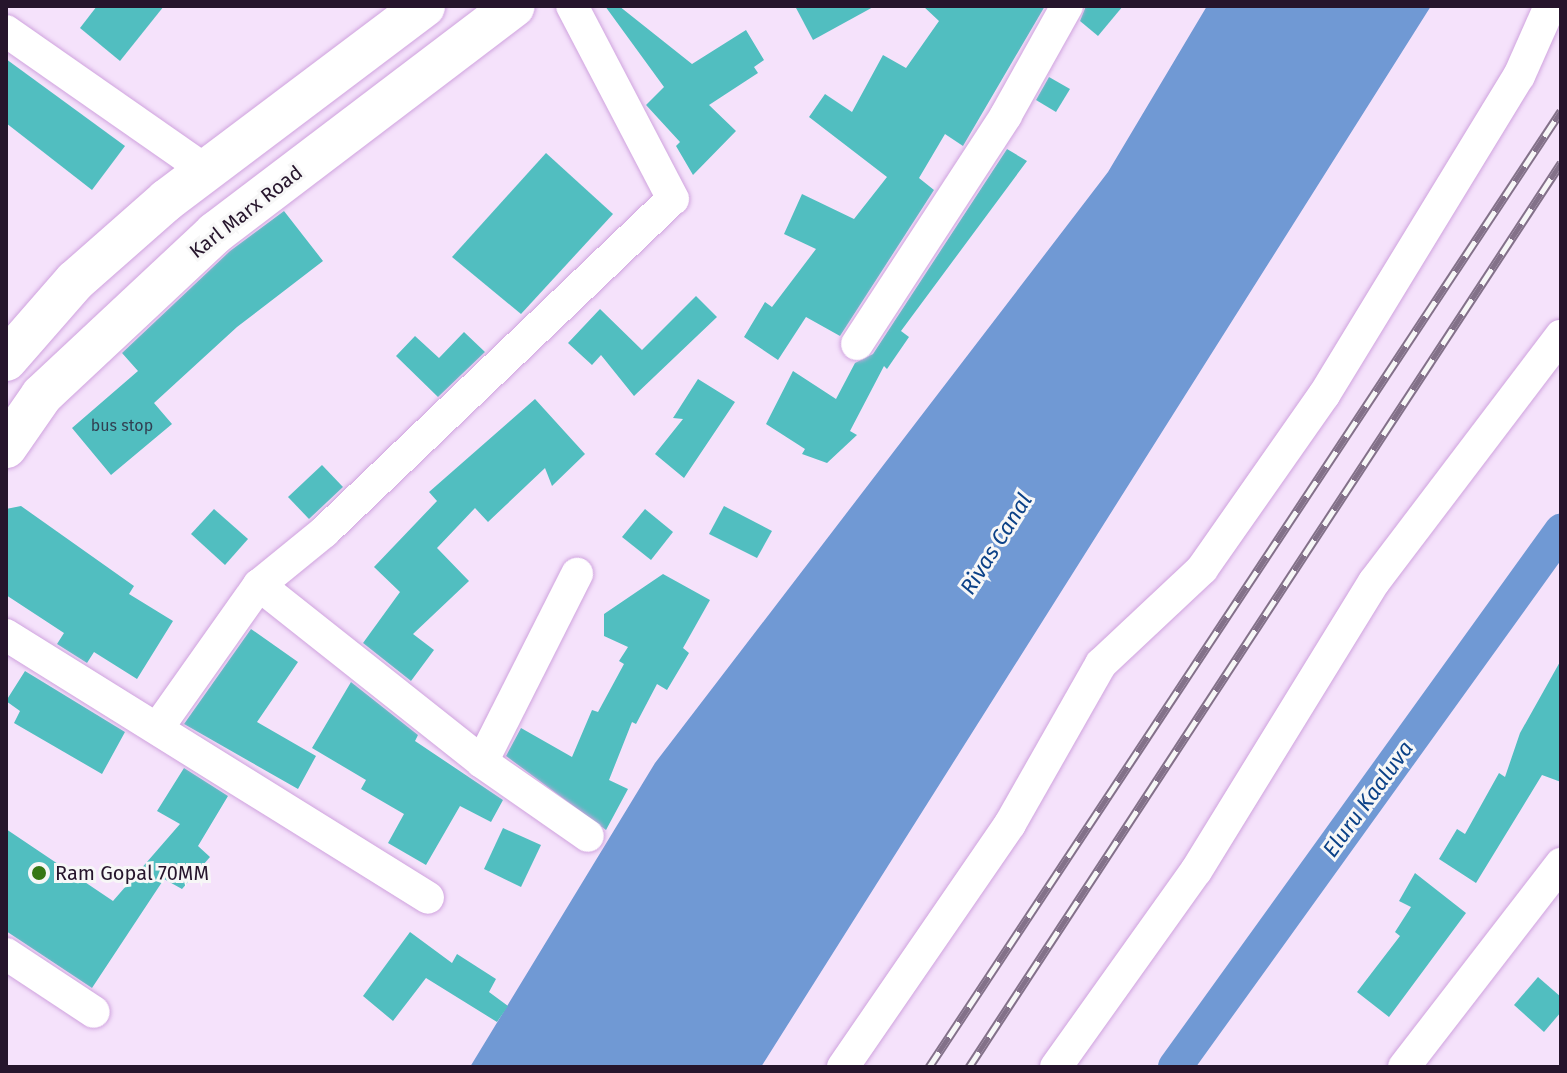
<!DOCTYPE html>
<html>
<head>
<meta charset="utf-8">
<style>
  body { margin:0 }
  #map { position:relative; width:1567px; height:1073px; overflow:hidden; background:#f5e2fb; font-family:"Fira Sans",sans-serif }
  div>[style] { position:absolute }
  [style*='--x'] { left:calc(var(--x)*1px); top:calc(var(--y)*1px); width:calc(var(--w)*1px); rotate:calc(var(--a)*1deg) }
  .water>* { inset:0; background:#7099d4 }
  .canal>* { height:34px; margin:-17px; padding:0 17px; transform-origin:17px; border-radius:17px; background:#7099d4 }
  .building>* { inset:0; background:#51bec0 }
  .roads { filter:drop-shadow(0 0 2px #cfa3de) drop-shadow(0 0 2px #cfa3de) }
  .minor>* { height:32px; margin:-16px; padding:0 16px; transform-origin:16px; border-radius:16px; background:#fff }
  .major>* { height:42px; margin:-21px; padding:0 21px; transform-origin:21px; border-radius:21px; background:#fff }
  .rail>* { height:9px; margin-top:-4.5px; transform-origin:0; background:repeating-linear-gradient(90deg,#f7f7f7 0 18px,#837189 0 36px); box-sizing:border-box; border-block:2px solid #837189 }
  .dots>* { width:22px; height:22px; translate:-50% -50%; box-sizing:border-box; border:4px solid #f7f7f7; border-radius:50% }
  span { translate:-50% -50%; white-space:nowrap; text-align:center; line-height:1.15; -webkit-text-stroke:6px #f7f7f7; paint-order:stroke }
  .number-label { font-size:16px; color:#313f51 }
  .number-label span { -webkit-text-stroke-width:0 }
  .street-label { font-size:20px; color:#26152c }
  .poi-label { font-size:20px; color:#26152c }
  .left { translate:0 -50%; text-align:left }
  .water-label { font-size:22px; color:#0b4187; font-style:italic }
  .frame { position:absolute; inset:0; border:8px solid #26152c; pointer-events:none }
</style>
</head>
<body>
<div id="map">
  <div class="water">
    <i style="clip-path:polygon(1207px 6px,1431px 6px,761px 1067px,470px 1067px,655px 763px,1108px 172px)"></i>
  </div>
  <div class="canal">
    <i style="--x:1175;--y:1067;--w:661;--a:-54.24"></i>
  </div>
  <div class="building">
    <i style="clip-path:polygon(97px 6px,164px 6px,120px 61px,80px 28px)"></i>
    <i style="clip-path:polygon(605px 6px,619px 6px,692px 64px,746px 30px,764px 60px,754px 67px,758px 73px,709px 105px,736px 131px,693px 175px,676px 146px,680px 142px,646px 105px,664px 87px)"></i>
    <i style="clip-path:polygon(795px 6px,875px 6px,813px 40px)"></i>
    <i style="clip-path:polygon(923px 6px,1045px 6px,963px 146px,945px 134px,919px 178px,934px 190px,840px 336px,806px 317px,778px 360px,744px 337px,765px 302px,772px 307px,816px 249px,784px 234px,802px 194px,854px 219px,887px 177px,809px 117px,825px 94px,852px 112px,883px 55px,906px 68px,939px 21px)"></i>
    <i style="clip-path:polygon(1086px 6px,1123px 6px,1098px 36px,1080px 21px)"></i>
    <i style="clip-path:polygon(6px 59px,125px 146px,92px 190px,6px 123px)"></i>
    <i style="clip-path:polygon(1049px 77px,1070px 89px,1056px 112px,1036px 100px)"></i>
    <i style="clip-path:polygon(1007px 149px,1027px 161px,901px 331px,909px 337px,887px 369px,884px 366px,850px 431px,857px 435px,827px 463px,802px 454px,805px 449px,766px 424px,793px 371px,836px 399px,855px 363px,873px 354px)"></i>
    <i style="clip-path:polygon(546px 153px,613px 214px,521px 314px,452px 257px)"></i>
    <i style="clip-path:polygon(284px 211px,323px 261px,237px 327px,154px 403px,172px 424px,111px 475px,72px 428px,138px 371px,122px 353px,230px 251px)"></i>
    <i style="clip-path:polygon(696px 296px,717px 317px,634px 396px,601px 355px,592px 365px,568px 343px,600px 309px,642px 350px)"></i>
    <i style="clip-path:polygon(464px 332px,485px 352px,438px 397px,396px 356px,415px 336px,439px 358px)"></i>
    <i style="clip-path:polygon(698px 379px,735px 402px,684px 478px,655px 454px,683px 419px,673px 418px)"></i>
    <i style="clip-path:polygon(535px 399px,585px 454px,552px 486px,545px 468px,488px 522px,475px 508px,437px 548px,469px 581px,413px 634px,434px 650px,411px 681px,363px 643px,400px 592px,374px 567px,437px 501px,429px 492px)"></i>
    <i style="clip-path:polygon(322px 465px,343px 487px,309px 519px,288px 497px)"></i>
    <i style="clip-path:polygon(21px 506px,134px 586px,129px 594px,173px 621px,137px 679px,94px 652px,87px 663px,57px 644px,64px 633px,6px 595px,6px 509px)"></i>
    <i style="clip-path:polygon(724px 506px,772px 531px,757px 558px,709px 534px)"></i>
    <i style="clip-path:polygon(214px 509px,248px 539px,225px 565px,191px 534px)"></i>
    <i style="clip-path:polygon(645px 509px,673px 532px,651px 560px,622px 537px)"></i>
    <i style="clip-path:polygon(663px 574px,710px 600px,683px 648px,689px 653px,667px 690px,657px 684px,636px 724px,632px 722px,609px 780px,628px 789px,606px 830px,506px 756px,521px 728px,572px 757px,592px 710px,598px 712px,624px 664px,619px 661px,628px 647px,604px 636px,604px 614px)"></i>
    <i style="clip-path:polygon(251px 629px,298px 662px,257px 722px,316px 756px,298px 789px,184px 724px)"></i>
    <i style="clip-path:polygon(1561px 660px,1561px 782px,1542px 775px,1476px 883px,1439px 859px,1457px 829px,1465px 834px,1499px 773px,1505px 777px,1520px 733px)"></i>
    <i style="clip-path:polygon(25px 671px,125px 732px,102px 774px,14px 723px,20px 711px,6px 701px)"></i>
    <i style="clip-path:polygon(351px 682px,418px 735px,415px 741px,503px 800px,491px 822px,460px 806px,426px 865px,388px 843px,404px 814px,361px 789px,366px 780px,312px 748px)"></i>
    <i style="clip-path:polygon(184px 768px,228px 796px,198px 846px,210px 857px,182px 889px,164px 879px,92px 988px,6px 931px,6px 829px,113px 901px,180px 824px,157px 811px)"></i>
    <i style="clip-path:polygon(503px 828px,541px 845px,521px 887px,484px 869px)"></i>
    <i style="clip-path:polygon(1415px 873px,1466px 913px,1389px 1017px,1357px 992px,1400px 936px,1395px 932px,1411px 907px,1399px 901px)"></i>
    <i style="clip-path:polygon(410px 932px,452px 963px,457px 954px,496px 979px,489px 992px,508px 1006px,497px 1022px,426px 978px,393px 1021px,363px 996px)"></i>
    <i style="clip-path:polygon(1538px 977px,1561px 997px,1561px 1012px,1544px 1032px,1514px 1005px)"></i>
  </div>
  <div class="roads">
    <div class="minor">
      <i style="--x:6;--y:31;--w:245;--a:34.9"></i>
      <i style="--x:857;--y:344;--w:273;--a:-56.9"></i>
      <i style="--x:1006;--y:115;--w:125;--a:-60.8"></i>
      <i style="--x:259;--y:585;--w:285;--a:38.4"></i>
      <i style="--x:482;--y:762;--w:129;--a:34.9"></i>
      <i style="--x:6;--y:635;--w:497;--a:31.9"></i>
      <i style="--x:159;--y:726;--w:173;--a:-54.7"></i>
      <i style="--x:259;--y:585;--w:84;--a:-39.2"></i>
      <i style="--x:324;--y:532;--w:482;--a:-43.7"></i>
      <i style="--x:673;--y:199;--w:218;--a:-117.6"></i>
      <i style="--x:482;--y:762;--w:211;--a:-63.2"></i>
      <i style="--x:6;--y:954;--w:105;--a:33.4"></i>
      <i style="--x:843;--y:1067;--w:295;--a:-55.5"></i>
      <i style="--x:1010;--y:824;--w:184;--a:-60.4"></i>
      <i style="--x:1101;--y:664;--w:139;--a:-43.2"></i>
      <i style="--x:1202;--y:569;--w:213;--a:-55"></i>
      <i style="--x:1324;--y:395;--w:374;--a:-58.6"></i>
      <i style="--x:1519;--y:76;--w:77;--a:-66.1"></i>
      <i style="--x:1056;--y:1067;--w:241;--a:-54.5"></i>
      <i style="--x:1196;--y:871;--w:339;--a:-58.4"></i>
      <i style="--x:1374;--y:582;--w:309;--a:-52.8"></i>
      <i style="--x:1404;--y:1067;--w:257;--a:-52.3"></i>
    </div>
    <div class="major">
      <i style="--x:6;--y:360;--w:105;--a:-48.9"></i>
      <i style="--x:75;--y:281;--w:123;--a:-41.4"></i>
      <i style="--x:167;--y:200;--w:322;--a:-37"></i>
      <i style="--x:6;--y:447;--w:63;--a:-55.3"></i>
      <i style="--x:42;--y:395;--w:237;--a:-43.1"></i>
      <i style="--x:215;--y:233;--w:375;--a:-37.2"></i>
    </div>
  </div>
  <div class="rail">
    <i style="--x:929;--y:1067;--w:1146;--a:-56.53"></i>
    <i style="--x:969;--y:1067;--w:1081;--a:-56.78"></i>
  </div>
  <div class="dots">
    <i style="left:39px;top:873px;background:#367714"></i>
  </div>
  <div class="number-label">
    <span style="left:122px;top:426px">bus stop</span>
  </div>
  <div class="street-label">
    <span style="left:246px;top:212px;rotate:-38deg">Karl Marx Road</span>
  </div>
  <div class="poi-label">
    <span class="left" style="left:55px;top:873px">Ram Gopal 70MM</span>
  </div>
  <div class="water-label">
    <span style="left:996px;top:544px;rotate:-58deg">Rivas Canal</span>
    <span style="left:1368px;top:799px;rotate:-54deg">Eluru Kaaluva</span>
  </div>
  <div class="frame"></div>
</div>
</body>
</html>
